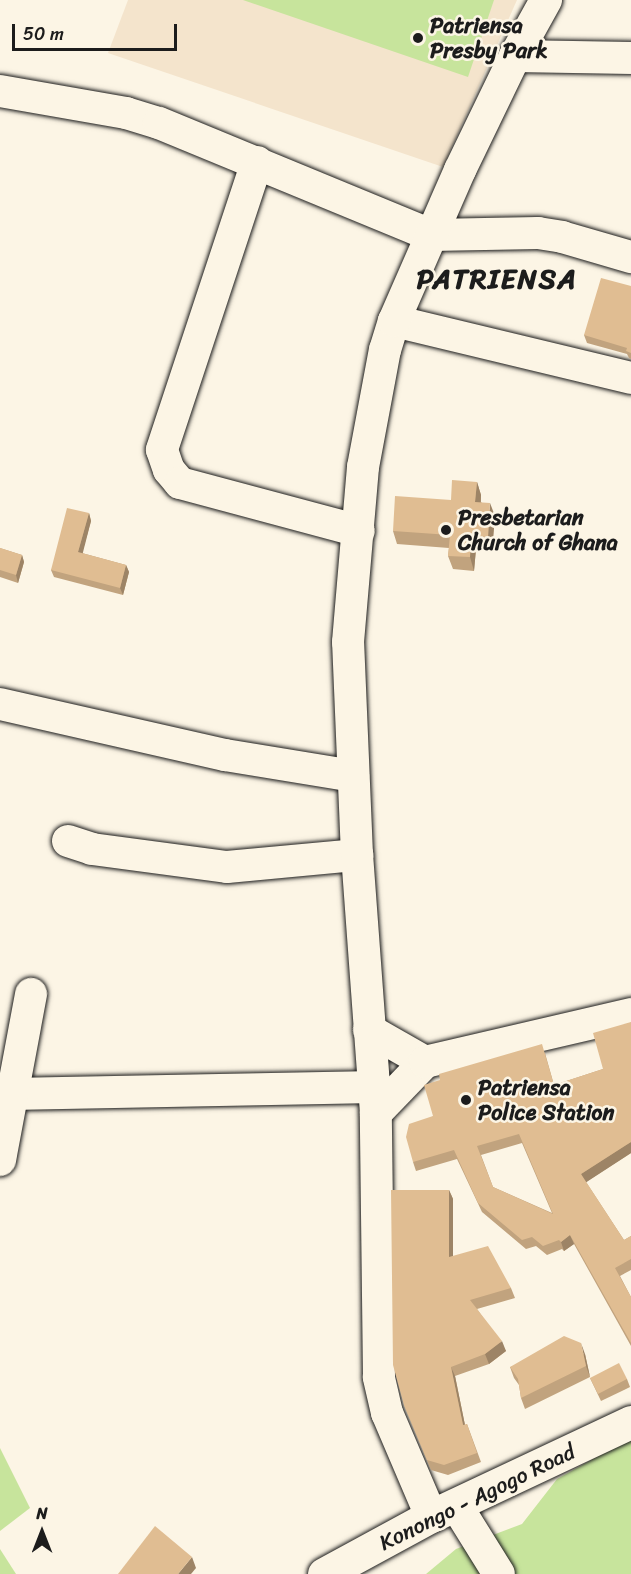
<!DOCTYPE html>
<html>
<head>
<meta charset="utf-8">
<style>
  body { margin:0 }
  #map { position:relative; width:631px; height:1574px; overflow:hidden; background:#fcf5e5; font-family:Sriracha,sans-serif }
  div>[style] { position:absolute }
  [style*='--x'] { left:calc(var(--x)*1px); top:calc(var(--y)*1px); width:calc(var(--w)*1px); rotate:calc(var(--a)*1deg) }
  .built>* { inset:0; background:#f4e4cc }
  .green>* { inset:0; background:#c7e49c }
  .roads { filter:drop-shadow(0 0 2px #1c1c1c) drop-shadow(0 0 2px #1c1c1c) }
  .minor>* { height:32px; margin:-16px; padding:0 16px; transform-origin:16px; border-radius:16px; background:#fcf5e5 }
  .major>* { height:33px; margin:-16.5px; padding:0 16.5px; transform-origin:16.5px; border-radius:16.5px; background:#fcf5e5 }
  .wall>* { inset:0; background:#c1a37e }
  .shaded-wall>* { inset:0; background:#9d8466 }
  .building>* { inset:0; background:#e0bd92 }
  .dots>* { width:16px; height:16px; translate:-50% -50%; box-sizing:border-box; border:3px solid #fcf5e5; border-radius:50% }
  span { translate:-50% -50%; white-space:nowrap; text-align:center; line-height:1.15; -webkit-text-stroke:5px #fcf5e5; paint-order:stroke }
  .poi-label { font-size:22px; color:#1c1c1c; font-weight:700 }
  .left { translate:0 -50%; text-align:left }
  .street-label { font-size:22px; color:#1c1c1c }
  .district-label { font-size:28px; color:#1c1c1c; font-weight:700; letter-spacing:1.5px }
  .north { position:absolute; left:12px; top:1502px; width:60px; height:60px; -webkit-text-stroke:4px #fcf5e5; paint-order:stroke; rotate:0deg; font-size:16px; font-weight:700; line-height:24px; text-align:center; color:#1c1c1c }
  .north::after { content:''; display:block; margin:auto; width:21px; height:27px; background:#1c1c1c; clip-path:polygon(50% 0,100% 100%,50% 72%,0 100%) }
  .scale { position:absolute; left:12px; top:24px; width:165px; height:27px; box-sizing:border-box; border:3px solid #1c1c1c; border-top:0; padding-left:8px; font-size:18px; line-height:21px; white-space:nowrap; color:#1c1c1c; -webkit-text-stroke:4px #fcf5e5; paint-order:stroke }
</style>
</head>
<body>
<div id="map">
  <div class="built">
    <i style="clip-path:polygon(128px 0,517px 0,443px 167px,108px 53px)"></i>
  </div>
  <div class="green">
    <i style="clip-path:polygon(243px 0,494px 0,468px 77px)"></i>
    <i style="clip-path:polygon(631px 1438px,631px 1574px,426px 1574px,456px 1549px,522px 1524px,557px 1479px)"></i>
    <i style="clip-path:polygon(0 1448px,30px 1508px,0 1531px)"></i>
    <i style="clip-path:polygon(0 1549px,16px 1574px,0 1574px)"></i>
  </div>
  <div class="roads">
    <div class="minor">
      <i style="--x:515;--y:56;--w:116;--a:1"></i>
      <i style="--x:0;--y:91;--w:128;--a:9.9"></i>
      <i style="--x:126;--y:113;--w:34;--a:17"></i>
      <i style="--x:159;--y:123;--w:294;--a:22.4"></i>
      <i style="--x:431;--y:235;--w:107;--a:-1.1"></i>
      <i style="--x:538;--y:233;--w:24;--a:9"></i>
      <i style="--x:562;--y:237;--w:72;--a:16.2"></i>
      <i style="--x:257;--y:162;--w:303;--a:108.3"></i>
      <i style="--x:162;--y:450;--w:21;--a:71"></i>
      <i style="--x:169;--y:470;--w:17;--a:50"></i>
      <i style="--x:180;--y:483;--w:185;--a:15"></i>
      <i style="--x:394;--y:321;--w:244;--a:13.5"></i>
      <i style="--x:0;--y:704;--w:231;--a:12.8"></i>
      <i style="--x:225;--y:755;--w:130;--a:9.3"></i>
      <i style="--x:68;--y:841;--w:25;--a:18"></i>
      <i style="--x:92;--y:849;--w:136;--a:7.6"></i>
      <i style="--x:227;--y:867;--w:131;--a:-5.3"></i>
      <i style="--x:369;--y:1030;--w:64;--a:29.7"></i>
      <i style="--x:13;--y:1094;--w:360;--a:-1.1"></i>
      <i style="--x:376;--y:1113;--w:71;--a:-46.1"></i>
      <i style="--x:425;--y:1062;--w:212;--a:-13.1"></i>
      <i style="--x:0;--y:1160;--w:169;--a:-79.4"></i>
      <i style="--x:456;--y:1505;--w:81;--a:58.1"></i>
      <i style="--x:431;--y:1516;--w:112;--a:-113.1"></i>
      <i style="--x:387;--y:1413;--w:37;--a:-103"></i>
      <i style="--x:379;--y:1377;--w:264;--a:-90.7"></i>
      <i style="--x:376;--y:1113;--w:259;--a:-94.2"></i>
      <i style="--x:357;--y:855;--w:213;--a:-92.4"></i>
      <i style="--x:348;--y:642;--w:176;--a:-85.1"></i>
      <i style="--x:363;--y:467;--w:119;--a:-79.4"></i>
      <i style="--x:385;--y:350;--w:30;--a:-73"></i>
      <i style="--x:394;--y:321;--w:165;--a:-66.4"></i>
      <i style="--x:460;--y:170;--w:127;--a:-64.2"></i>
      <i style="--x:515;--y:56;--w:64;--a:-61"></i>
    </div>
    <div class="major">
      <i style="--x:324;--y:1574;--w:122;--a:-28.5"></i>
      <i style="--x:431;--y:1516;--w:221;--a:-25.2"></i>
    </div>
  </div>
  <div class="wall">
    <i style="clip-path:polygon(631px 286px,631px 359px,629px 358px,627px 354px,587px 343px,584px 335px)"></i>
    <i style="clip-path:polygon(477px 482px,481px 495px,481px 502px,495px 516px,492px 550px,476px 549px,474px 571px,453px 569px,448px 556px,449px 548px,397px 544px,393px 531px,451px 500px)"></i>
    <i style="clip-path:polygon(89px 513px,91px 521px,82px 553px,126px 565px,129px 572px,123px 595px,54px 577px,51px 570px)"></i>
    <i style="clip-path:polygon(0 548px,22px 555px,24px 562px,18px 583px,0 577px)"></i>
    <i style="clip-path:polygon(evenodd,631px 1022px,631px 1153px,586px 1182px,624px 1240px,631px 1236px,631px 1270px,620px 1276px,631px 1297px,631px 1346px,574px 1244px,564px 1251px,562px 1249px,547px 1255px,536px 1246px,526px 1249px,482px 1212px,457px 1159px,416px 1171px,413px 1162px,433px 1116px,545px 1053px,554px 1085px,603px 1069px,631px 1022px,522px 1143px,552px 1213px,493px 1187px,481px 1155px,522px 1143px)"></i>
    <i style="clip-path:polygon(449px 1190px,453px 1199px,453px 1256px,511px 1288px,515px 1298px,477px 1309px,506px 1351px,489px 1364px,455px 1376px,465px 1425px,467px 1424px,481px 1462px,448px 1475px,431px 1470px,404px 1405px)"></i>
    <i style="clip-path:polygon(585px 1354px,590px 1377px,525px 1409px,521px 1398px,519px 1385px,514px 1378px,510px 1367px)"></i>
    <i style="clip-path:polygon(590px 1378px,627px 1379px,630px 1387px,601px 1401px)"></i>
  </div>
  <div class="shaded-wall">
    <i style="clip-path:polygon(477px 482px,481px 495px,480px 515px,475px 502px)"></i>
    <i style="clip-path:polygon(490px 503px,495px 516px,492px 550px,488px 537px)"></i>
    <i style="clip-path:polygon(89px 513px,91px 521px,81px 560px,78px 552px)"></i>
    <i style="clip-path:polygon(471px 536px,476px 549px,474px 571px,470px 557px)"></i>
    <i style="clip-path:polygon(22px 555px,24px 562px,18px 583px,16px 575px)"></i>
    <i style="clip-path:polygon(126px 565px,129px 572px,123px 595px,120px 588px)"></i>
    <i style="clip-path:polygon(631px 1142px,631px 1153px,585px 1183px,581px 1174px)"></i>
    <i style="clip-path:polygon(449px 1190px,453px 1199px,453px 1266px,449px 1257px)"></i>
    <i style="clip-path:polygon(570px 1235px,574px 1244px,564px 1251px,561px 1242px)"></i>
    <i style="clip-path:polygon(502px 1341px,506px 1351px,489px 1364px,485px 1354px)"></i>
    <i style="clip-path:polygon(581px 1343px,585px 1354px,590px 1377px,586px 1366px)"></i>
    <i style="clip-path:polygon(451px 1367px,455px 1376px,467px 1435px,463px 1425px)"></i>
    <i style="clip-path:polygon(192px 1557px,196px 1568px,191px 1574px,178px 1574px)"></i>
  </div>
  <div class="building">
    <i style="clip-path:polygon(601px 278px,631px 286px,631px 353px,626px 351px,627px 348px,584px 335px)"></i>
    <i style="clip-path:polygon(452px 480px,477px 482px,475px 502px,490px 503px,488px 537px,471px 536px,470px 557px,448px 556px,450px 535px,393px 531px,395px 496px,451px 500px)"></i>
    <i style="clip-path:polygon(67px 508px,89px 513px,78px 552px,126px 565px,120px 588px,51px 570px)"></i>
    <i style="clip-path:polygon(0 548px,22px 555px,16px 575px,0 570px)"></i>
    <i style="clip-path:polygon(evenodd,631px 1022px,631px 1142px,581px 1174px,624px 1240px,631px 1236px,631px 1259px,615px 1268px,631px 1297px,631px 1343px,570px 1235px,561px 1242px,559px 1240px,543px 1246px,532px 1237px,522px 1240px,478px 1203px,454px 1150px,413px 1162px,406px 1137px,409px 1124px,433px 1116px,424px 1085px,440px 1080px,439px 1074px,542px 1044px,554px 1085px,603px 1069px,593px 1033px,631px 1022px,519px 1134px,553px 1214px,493px 1187px,477px 1146px,519px 1134px)"></i>
    <i style="clip-path:polygon(391px 1190px,449px 1190px,449px 1257px,488px 1246px,511px 1288px,470px 1300px,502px 1341px,485px 1354px,451px 1367px,463px 1425px,467px 1424px,477px 1453px,444px 1465px,427px 1460px,404px 1405px,393px 1365px)"></i>
    <i style="clip-path:polygon(564px 1336px,581px 1343px,586px 1366px,521px 1398px,518px 1379px,510px 1367px)"></i>
    <i style="clip-path:polygon(619px 1363px,627px 1379px,598px 1394px,590px 1378px)"></i>
    <i style="clip-path:polygon(155px 1526px,192px 1557px,178px 1574px,118px 1574px)"></i>
  </div>
  <div class="dots">
    <i style="left:418px;top:38px;background:#1c1c1c"></i>
    <i style="left:446px;top:530px;background:#1c1c1c"></i>
    <i style="left:466px;top:1100px;background:#1c1c1c"></i>
  </div>
  <div class="poi-label">
    <span class="left" style="left:430px;top:38px">Patriensa<br>Presby Park</span>
    <span class="left" style="left:458px;top:530px">Presbetarian<br>Church of Ghana</span>
    <span class="left" style="left:478px;top:1100px">Patriensa<br>Police Station</span>
  </div>
  <div class="street-label">
    <span style="left:477px;top:1497px;rotate:-26deg">Konongo - Agogo Road</span>
  </div>
  <div class="district-label">
    <span style="left:497px;top:279px">PATRIENSA</span>
  </div>
  <div class="north">N</div>
  <div class="scale">50 m</div>
</div>
</body>
</html>
